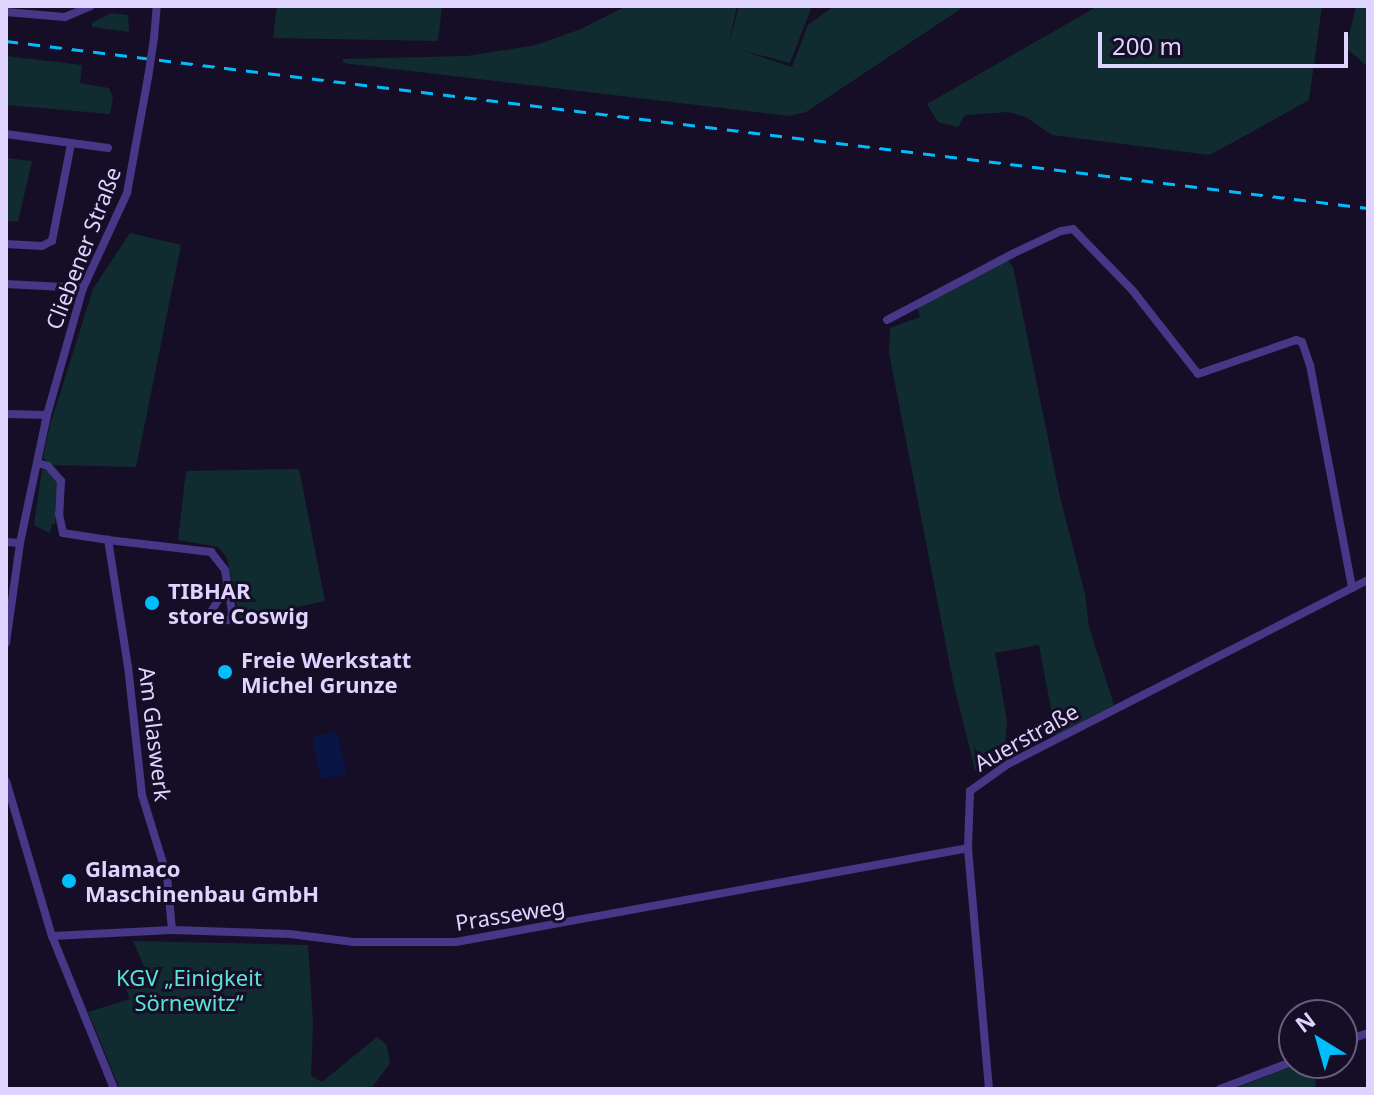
<!DOCTYPE html>
<html>
<head>
<meta charset="utf-8">
<style>
  body { margin:0 }
  #map { position:relative; width:1374px; height:1095px; overflow:hidden; background:#160e26; font-family:"Noto Sans",sans-serif }
  div>[style] { position:absolute }
  [style*='--x'] { left:calc(var(--x)*1px); top:calc(var(--y)*1px); width:calc(var(--w)*1px); rotate:calc(var(--a)*1deg) }
  .green>* { inset:0; background:#112c30 }
  .water>* { inset:0; background:#081545 }
  .minor>* { height:8px; margin:-4px; padding:0 4px; transform-origin:4px; border-radius:4px; background:#463787 }
  .rail>* { height:3px; margin-top:-1.5px; transform-origin:0; background:repeating-linear-gradient(90deg,#00befe 0 12px,transparent 0 22px) }
  .minor-bridge>* { height:8px; margin:-4px; padding:0 4px; transform-origin:4px; border-radius:4px; background:#463787 }
  .dots>* { width:22px; height:22px; translate:-50% -50%; box-sizing:border-box; border:4px solid #160e26; border-radius:50% }
  span { translate:-50% -50%; white-space:nowrap; text-align:center; line-height:1.15; -webkit-text-stroke:6px #160e26; paint-order:stroke }
  .street-label { font-size:22px; color:#dfd3ff }
  .poi-label { font-size:22px; color:#dfd3ff; font-weight:700 }
  .left { translate:0 -50%; text-align:left }
  .park-label { font-size:22px; color:#59e4d7 }
  .frame { position:absolute; inset:0; border:8px solid #dfd3ff; pointer-events:none }
  .north { position:absolute; left:1278px; top:999px; width:80px; height:80px; box-sizing:border-box; background:#160e26; border:2px solid #665d7d; border-radius:50%; rotate:323deg; font-size:22px; font-weight:700; line-height:32px; text-align:center; color:#dfd3ff }
  .north::after { content:''; display:block; margin:auto; width:28px; height:36px; background:#00befe; clip-path:polygon(50% 0,100% 100%,50% 72%,0 100%) }
  .scale { position:absolute; left:1098px; top:32px; width:250px; height:36px; box-sizing:border-box; border:4px solid #dfd3ff; border-top:0; padding-left:10px; font-size:24px; line-height:28px; white-space:nowrap; color:#dfd3ff; -webkit-text-stroke:6px #160e26; paint-order:stroke }
</style>
</head>
<body>
<div id="map">
  <div class="green">
    <i style="clip-path:polygon(277px 6px,442px 6px,438px 41px,273px 38px)"></i>
    <i style="clip-path:polygon(627px 6px,737px 6px,728px 47px,739px 6px,812px 6px,790px 63px,737px 49px,792px 67px,808px 25px,834px 6px,965px 6px,806px 112px,789px 116px,343px 63px,343px 59px,467px 56px,536px 45px,581px 29px)"></i>
    <i style="clip-path:polygon(1098px 6px,1322px 6px,1309px 100px,1210px 155px,1052px 135px,1026px 117px,1008px 112px,965px 115px,958px 127px,938px 122px,927px 104px)"></i>
    <i style="clip-path:polygon(1356px 6px,1368px 6px,1368px 67px,1346px 48px)"></i>
    <i style="clip-path:polygon(111px 13px,128px 15px,129px 32px,92px 27px,92px 23px)"></i>
    <i style="clip-path:polygon(6px 56px,82px 65px,80px 83px,109px 88px,113px 98px,110px 114px,6px 105px)"></i>
    <i style="clip-path:polygon(6px 158px,32px 161px,18px 222px,6px 221px)"></i>
    <i style="clip-path:polygon(130px 233px,181px 245px,136px 467px,52px 465px,43px 458px,50px 425px,93px 289px)"></i>
    <i style="clip-path:polygon(1004px 256px,1013px 267px,1060px 497px,1085px 594px,1089px 627px,1114px 705px,1056px 735px,1039px 645px,995px 653px,1007px 721px,1004px 757px,975px 770px,954px 686px,889px 353px,890px 328px,920px 317px,916px 304px)"></i>
    <i style="clip-path:polygon(42px 469px,52px 473px,59px 486px,55px 524px,52px 524px,50px 533px,34px 525px)"></i>
    <i style="clip-path:polygon(299px 469px,325px 601px,240px 620px,227px 558px,218px 547px,178px 540px,186px 471px)"></i>
    <i style="clip-path:polygon(133px 941px,308px 945px,313px 1024px,311px 1076px,322px 1082px,377px 1037px,387px 1045px,390px 1063px,371px 1089px,120px 1089px,88px 1012px,130px 999px,123px 982px,146px 971px)"></i>
    <i style="clip-path:polygon(1300px 1063px,1314px 1063px,1316px 1089px,1234px 1089px)"></i>
  </div>
  <div class="water">
    <i style="clip-path:polygon(337px 731px,347px 774px,321px 779px,312px 737px)"></i>
  </div>
  <div class="minor">
    <i style="--x:6;--y:12;--w:59;--a:4.8"></i>
    <i style="--x:65;--y:17;--w:28;--a:-23"></i>
    <i style="--x:154;--y:38;--w:32;--a:-85"></i>
    <i style="--x:6;--y:134;--w:103;--a:7.8"></i>
    <i style="--x:6;--y:244;--w:36;--a:3"></i>
    <i style="--x:42;--y:246;--w:11;--a:-27"></i>
    <i style="--x:52;--y:241;--w:99;--a:-78.9"></i>
    <i style="--x:6;--y:284;--w:77;--a:3"></i>
    <i style="--x:887;--y:320;--w:144;--a:-27.8"></i>
    <i style="--x:1014;--y:253;--w:52;--a:-25.1"></i>
    <i style="--x:1061;--y:231;--w:12;--a:-9"></i>
    <i style="--x:1073;--y:229;--w:86;--a:45.9"></i>
    <i style="--x:1133;--y:291;--w:105;--a:51.9"></i>
    <i style="--x:1198;--y:374;--w:104;--a:-19.1"></i>
    <i style="--x:1296;--y:340;--w:6;--a:18"></i>
    <i style="--x:1302;--y:342;--w:24;--a:71"></i>
    <i style="--x:1310;--y:365;--w:227;--a:79.3"></i>
    <i style="--x:6;--y:414;--w:41;--a:1.4"></i>
    <i style="--x:37;--y:463;--w:11;--a:15"></i>
    <i style="--x:48;--y:466;--w:20;--a:49"></i>
    <i style="--x:61;--y:481;--w:33;--a:93"></i>
    <i style="--x:59;--y:514;--w:19;--a:78"></i>
    <i style="--x:63;--y:533;--w:46;--a:8.8"></i>
    <i style="--x:6;--y:542;--w:14;--a:4"></i>
    <i style="--x:6;--y:643;--w:101;--a:-82"></i>
    <i style="--x:20;--y:543;--w:131;--a:-78.1"></i>
    <i style="--x:47;--y:415;--w:132;--a:-74.2"></i>
    <i style="--x:83;--y:288;--w:105;--a:-65.1"></i>
    <i style="--x:127;--y:193;--w:117;--a:-79.7"></i>
    <i style="--x:6;--y:781;--w:162;--a:73.5"></i>
    <i style="--x:52;--y:936;--w:165;--a:67.9"></i>
    <i style="--x:172;--y:930;--w:54;--a:-95.3"></i>
    <i style="--x:167;--y:876;--w:85;--a:-107.2"></i>
    <i style="--x:142;--y:795;--w:129;--a:-96.2"></i>
    <i style="--x:128;--y:667;--w:129;--a:-98.9"></i>
    <i style="--x:108;--y:540;--w:104;--a:6.6"></i>
    <i style="--x:211;--y:552;--w:23;--a:52"></i>
    <i style="--x:225;--y:570;--w:43;--a:80.5"></i>
    <i style="--x:232;--y:612;--w:7;--a:98"></i>
    <i style="--x:231;--y:619;--w:13;--a:162"></i>
    <i style="--x:219;--y:623;--w:14;--a:-126"></i>
    <i style="--x:211;--y:612;--w:31;--a:-59"></i>
    <i style="--x:52;--y:936;--w:120;--a:-2.9"></i>
    <i style="--x:172;--y:930;--w:118;--a:1.9"></i>
    <i style="--x:290;--y:934;--w:64;--a:7.2"></i>
    <i style="--x:353;--y:942;--w:103;--a:0"></i>
    <i style="--x:456;--y:942;--w:521;--a:-10.4"></i>
    <i style="--x:1342;--y:1042;--w:28;--a:-19"></i>
    <i style="--x:989;--y:1089;--w:242;--a:-95"></i>
    <i style="--x:968;--y:848;--w:57;--a:-88"></i>
    <i style="--x:970;--y:791;--w:47;--a:-35.4"></i>
    <i style="--x:1008;--y:764;--w:404;--a:-27.1"></i>
    <i style="--x:1220;--y:1089;--w:79;--a:-20.7"></i>
  </div>
  <div class="rail">
    <i style="--x:6;--y:41;--w:1372;--a:6.99"></i>
  </div>
  <div class="minor-bridge">
    <i style="--x:148;--y:78;--w:40;--a:-81.5"></i>
  </div>
  <div class="dots">
    <i style="left:152px;top:603px;background:#00befe"></i>
    <i style="left:225px;top:672px;background:#00befe"></i>
    <i style="left:69px;top:881px;background:#00befe"></i>
  </div>
  <div class="street-label">
    <span style="left:83px;top:248px;rotate:-69deg">Cliebener Straße</span>
    <span style="left:155px;top:734px;rotate:83deg">Am Glaswerk</span>
    <span style="left:1026px;top:737px;rotate:-29deg">Auerstraße</span>
    <span style="left:510px;top:914px;rotate:-9deg">Prasseweg</span>
  </div>
  <div class="poi-label">
    <span class="left" style="left:168px;top:603px">TIBHAR<br>store Coswig</span>
    <span class="left" style="left:241px;top:672px">Freie Werkstatt<br>Michel Grunze</span>
    <span class="left" style="left:85px;top:881px">Glamaco<br>Maschinenbau GmbH</span>
  </div>
  <div class="park-label">
    <span style="left:189px;top:990px">KGV „Einigkeit<br>Sörnewitz“</span>
  </div>
  <div class="frame"></div>
  <div class="north">N</div>
  <div class="scale">200 m</div>
</div>
</body>
</html>
